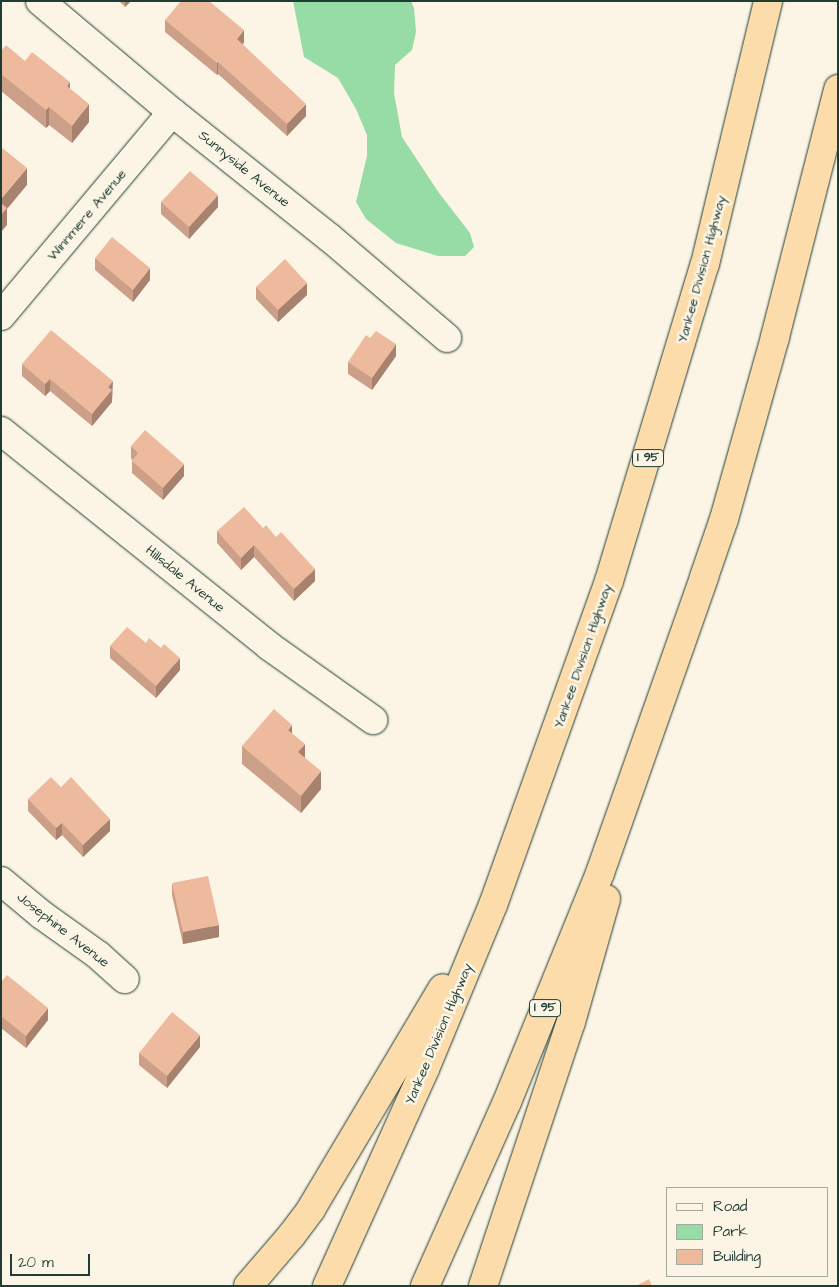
<!DOCTYPE html>
<html>
<head>
<meta charset="utf-8">
<style>
  body { margin:0 }
  #map { position:relative; width:839px; height:1287px; overflow:hidden; background:#fcf5e5; font-family:"Architects Daughter",sans-serif }
  div>[style] { position:absolute }
  [style*='--x'] { left:calc(var(--x)*1px); top:calc(var(--y)*1px); width:calc(var(--w)*1px); rotate:calc(var(--a)*1deg) }
  .green>* { inset:0; background:#97dba7 }
  .roads { filter:drop-shadow(0 0 1px #1f3d34) drop-shadow(0 0 1px #1f3d34) }
  .minor>* { height:28px; margin:-14px; padding:0 14px; transform-origin:14px; border-radius:14px; background:#fcf5e5 }
  .motorway>* { height:28px; margin:-14px; padding:0 14px; transform-origin:14px; border-radius:14px; background:#fddcac }
  .wall>* { inset:0; background:#cca088 }
  .shaded-wall>* { inset:0; background:#a6826f }
  .building>* { inset:0; background:#edba9e }
  span { translate:-50% -50%; white-space:nowrap; text-align:center; line-height:1.15; -webkit-text-stroke:5px #fcf5e5; paint-order:stroke }
  .shield-label span { padding:1px 4px; background:#fcf5e5; border:1px solid; border-radius:4px; -webkit-text-stroke-width:0 }
  .shield-label { font-size:12px; color:#1f3d34; font-weight:700 }
  .street-label { font-size:14px; color:#1f3d34 }
  .frame { position:absolute; inset:0; border:2px solid #1f3d34; pointer-events:none }
  .legend { position:absolute; left:666px; top:1187px; width:162px; height:90px; box-sizing:border-box; background:#fcf5e5; border:1px solid #a4ab9e; margin:0; padding:6px 9px; list-style:none; font-size:15px; color:#1f3d34 }
  .legend li { display:flex; align-items:center; gap:10px; height:25px }
  .legend b { width:25px; border:1px solid #a4ab9e }
  .scale { position:absolute; left:10px; top:1254px; width:80px; height:22px; box-sizing:border-box; border:2px solid #1f3d34; border-top:0; padding-left:6px; font-size:15px; line-height:18px; white-space:nowrap; color:#1f3d34; -webkit-text-stroke:4px #fcf5e5; paint-order:stroke }
</style>
</head>
<body>
<div id="map">
  <div class="green">
    <i style="clip-path:polygon(293px 1px,411px 1px,414px 8px,416px 32px,412px 50px,395px 65px,394px 93px,402px 137px,439px 193px,470px 233px,474px 247px,465px 256px,438px 256px,396px 243px,366px 219px,356px 202px,367px 156px,367px 135px,356px 109px,338px 78px,304px 57px)"></i>
  </div>
  <div class="roads">
    <div class="minor">
      <i style="--x:40;--y:1;--w:172;--a:40.1"></i>
      <i style="--x:172;--y:112;--w:202;--a:38.6"></i>
      <i style="--x:330;--y:238;--w:154;--a:40.5"></i>
      <i style="--x:1;--y:316;--w:266;--a:-50"></i>
      <i style="--x:1;--y:431;--w:344;--a:38.7"></i>
      <i style="--x:269;--y:646;--w:128;--a:35.4"></i>
      <i style="--x:1;--y:881;--w:53;--a:39.7"></i>
      <i style="--x:42;--y:915;--w:69;--a:35.5"></i>
      <i style="--x:98;--y:955;--w:36;--a:42"></i>
    </div>
    <div class="motorway">
      <i style="--x:248;--y:1286;--w:66;--a:-49.3"></i>
      <i style="--x:291;--y:1236;--w:34;--a:-53"></i>
      <i style="--x:311;--y:1209;--w:257;--a:-59.2"></i>
      <i style="--x:327;--y:1286;--w:238;--a:-65.7"></i>
      <i style="--x:425;--y:1069;--w:178;--a:-67.5"></i>
      <i style="--x:493;--y:905;--w:344;--a:-70.3"></i>
      <i style="--x:609;--y:581;--w:331;--a:-73.2"></i>
      <i style="--x:705;--y:264;--w:270;--a:-76.5"></i>
      <i style="--x:425;--y:1286;--w:201;--a:-66"></i>
      <i style="--x:507;--y:1102;--w:247;--a:-67.9"></i>
      <i style="--x:600;--y:873;--w:314;--a:-70.6"></i>
      <i style="--x:704;--y:577;--w:61;--a:-71"></i>
      <i style="--x:724;--y:519;--w:189;--a:-74.3"></i>
      <i style="--x:775;--y:337;--w:256;--a:-75.7"></i>
      <i style="--x:483;--y:1286;--w:278;--a:-71.6"></i>
      <i style="--x:571;--y:1022;--w:128;--a:-74.1"></i>
    </div>
  </div>
  <div class="wall">
    <i style="clip-path:polygon(119px 1px,131px 1px,125px 7px)"></i>
    <i style="clip-path:polygon(165px 20px,244px 42px,243px 45px,306px 116px,287px 136px,218px 74px,217px 75px,165px 32px)"></i>
    <i style="clip-path:polygon(1px 51px,25px 61px,70px 89px,89px 122px,72px 143px,49px 125px,46px 128px,1px 91px)"></i>
    <i style="clip-path:polygon(161px 202px,218px 207px,189px 239px,161px 214px)"></i>
    <i style="clip-path:polygon(95px 258px,150px 280px,133px 302px,95px 270px)"></i>
    <i style="clip-path:polygon(256px 287px,307px 295px,278px 322px,256px 299px)"></i>
    <i style="clip-path:polygon(396px 356px,372px 390px,348px 374px,348px 362px)"></i>
    <i style="clip-path:polygon(22px 364px,113px 393px,112px 394px,112px 402px,92px 426px,50px 391px,45px 396px,22px 376px)"></i>
    <i style="clip-path:polygon(131px 446px,184px 476px,163px 500px,132px 473px,132px 460px,131px 458px)"></i>
    <i style="clip-path:polygon(263px 528px,315px 581px,294px 601px,254px 557px,241px 570px,217px 543px,217px 531px)"></i>
    <i style="clip-path:polygon(146px 643px,161px 648px,180px 670px,156px 698px,110px 658px,110px 646px)"></i>
    <i style="clip-path:polygon(292px 733px,321px 789px,301px 813px,242px 764px,242px 746px)"></i>
    <i style="clip-path:polygon(61px 787px,110px 831px,83px 857px,62px 835px,56px 840px,28px 811px,28px 799px)"></i>
    <i style="clip-path:polygon(172px 883px,219px 937px,183px 944px,172px 895px)"></i>
    <i style="clip-path:polygon(1px 982px,48px 1020px,26px 1048px,1px 1028px)"></i>
    <i style="clip-path:polygon(200px 1047px,167px 1088px,139px 1065px,139px 1053px)"></i>
  </div>
  <div class="shaded-wall">
    <i style="clip-path:polygon(125px 1px,131px 1px,125px 7px)"></i>
    <i style="clip-path:polygon(244px 30px,244px 42px,237px 51px,237px 39px)"></i>
    <i style="clip-path:polygon(218px 62px,218px 74px,217px 75px,217px 63px)"></i>
    <i style="clip-path:polygon(70px 82px,70px 99px,67px 86px)"></i>
    <i style="clip-path:polygon(89px 104px,89px 122px,72px 143px,72px 126px)"></i>
    <i style="clip-path:polygon(306px 104px,306px 116px,287px 136px,287px 124px)"></i>
    <i style="clip-path:polygon(49px 107px,49px 125px,46px 128px,46px 110px)"></i>
    <i style="clip-path:polygon(27px 168px,27px 185px,7px 209px,7px 225px,1px 232px,1px 199px)"></i>
    <i style="clip-path:polygon(218px 195px,218px 207px,189px 239px,189px 227px)"></i>
    <i style="clip-path:polygon(150px 268px,150px 280px,133px 302px,133px 290px)"></i>
    <i style="clip-path:polygon(307px 283px,307px 295px,278px 322px,278px 310px)"></i>
    <i style="clip-path:polygon(396px 344px,396px 356px,372px 390px,372px 378px)"></i>
    <i style="clip-path:polygon(50px 379px,50px 391px,45px 396px,45px 384px)"></i>
    <i style="clip-path:polygon(113px 381px,112px 402px,92px 426px,92px 414px,108px 387px)"></i>
    <i style="clip-path:polygon(184px 464px,184px 476px,163px 500px,163px 488px)"></i>
    <i style="clip-path:polygon(254px 545px,254px 557px,241px 570px,241px 558px)"></i>
    <i style="clip-path:polygon(315px 569px,315px 581px,294px 601px,294px 589px)"></i>
    <i style="clip-path:polygon(180px 658px,180px 670px,156px 698px,156px 686px)"></i>
    <i style="clip-path:polygon(292px 725px,292px 742px,288px 730px)"></i>
    <i style="clip-path:polygon(305px 744px,305px 762px,298px 752px)"></i>
    <i style="clip-path:polygon(321px 771px,321px 789px,301px 813px,301px 796px)"></i>
    <i style="clip-path:polygon(110px 819px,110px 831px,83px 857px,83px 845px)"></i>
    <i style="clip-path:polygon(62px 823px,62px 835px,56px 840px,56px 828px)"></i>
    <i style="clip-path:polygon(219px 925px,219px 937px,183px 944px,183px 932px)"></i>
    <i style="clip-path:polygon(48px 1008px,48px 1020px,26px 1048px,26px 1036px)"></i>
    <i style="clip-path:polygon(200px 1035px,200px 1047px,167px 1088px,167px 1076px)"></i>
  </div>
  <div class="building">
    <i style="clip-path:polygon(181px 1px,209px 1px,244px 30px,237px 39px,306px 104px,287px 124px,218px 62px,217px 63px,165px 20px)"></i>
    <i style="clip-path:polygon(6px 45px,25px 61px,32px 52px,70px 82px,67px 86px,89px 104px,72px 126px,49px 107px,46px 110px,1px 74px,1px 51px)"></i>
    <i style="clip-path:polygon(1px 147px,27px 168px,1px 199px)"></i>
    <i style="clip-path:polygon(190px 171px,218px 195px,189px 227px,161px 202px)"></i>
    <i style="clip-path:polygon(1px 203px,7px 208px,1px 215px)"></i>
    <i style="clip-path:polygon(112px 237px,150px 268px,133px 290px,95px 258px)"></i>
    <i style="clip-path:polygon(285px 259px,307px 283px,278px 310px,256px 287px)"></i>
    <i style="clip-path:polygon(51px 330px,113px 381px,108px 387px,112px 390px,92px 414px,50px 379px,45px 384px,22px 364px)"></i>
    <i style="clip-path:polygon(376px 331px,396px 344px,372px 378px,348px 362px,366px 335px,370px 338px)"></i>
    <i style="clip-path:polygon(145px 430px,184px 464px,163px 488px,132px 461px,138px 453px,131px 446px)"></i>
    <i style="clip-path:polygon(244px 507px,263px 528px,266px 525px,276px 537px,281px 532px,315px 569px,294px 589px,254px 545px,241px 558px,217px 531px)"></i>
    <i style="clip-path:polygon(127px 627px,146px 643px,149px 638px,161px 648px,164px 644px,180px 658px,156px 686px,110px 646px)"></i>
    <i style="clip-path:polygon(274px 709px,292px 725px,288px 730px,305px 744px,298px 752px,321px 771px,301px 796px,242px 746px)"></i>
    <i style="clip-path:polygon(51px 777px,61px 787px,71px 777px,110px 819px,83px 845px,62px 823px,56px 828px,28px 799px)"></i>
    <i style="clip-path:polygon(208px 876px,219px 925px,183px 932px,172px 883px)"></i>
    <i style="clip-path:polygon(7px 975px,48px 1008px,26px 1036px,1px 1016px,1px 982px)"></i>
    <i style="clip-path:polygon(172px 1012px,200px 1035px,167px 1076px,139px 1053px)"></i>
    <i style="clip-path:polygon(649px 1279px,652px 1286px,636px 1286px)"></i>
  </div>
  <div class="shield-label">
    <span style="left:648px;top:458px">I 95</span>
    <span style="left:545px;top:1008px">I 95</span>
  </div>
  <div class="street-label">
    <span style="left:244px;top:169px;rotate:39deg">Sunnyside Avenue</span>
    <span style="left:87px;top:215px;rotate:-50deg">Winnmere Avenue</span>
    <span style="left:702px;top:269px;rotate:-75deg">Yankee Division Highway</span>
    <span style="left:185px;top:579px;rotate:39deg">Hillsdale Avenue</span>
    <span style="left:583px;top:656px;rotate:-71deg">Yankee Division Highway</span>
    <span style="left:63px;top:930px;rotate:38deg">Josephine Avenue</span>
    <span style="left:439px;top:1034px;rotate:-67deg">Yankee Division Highway</span>
  </div>
  <div class="frame"></div>
  <ul class="legend">
  <li><b style="height:6px;background:#fcf5e5"></b>Road</li>
  <li><b style="height:14px;background:#97dba7"></b>Park</li>
  <li><b style="height:14px;background:#edba9e"></b>Building</li>
  </ul>
  <div class="scale">20 m</div>
</div>
</body>
</html>
